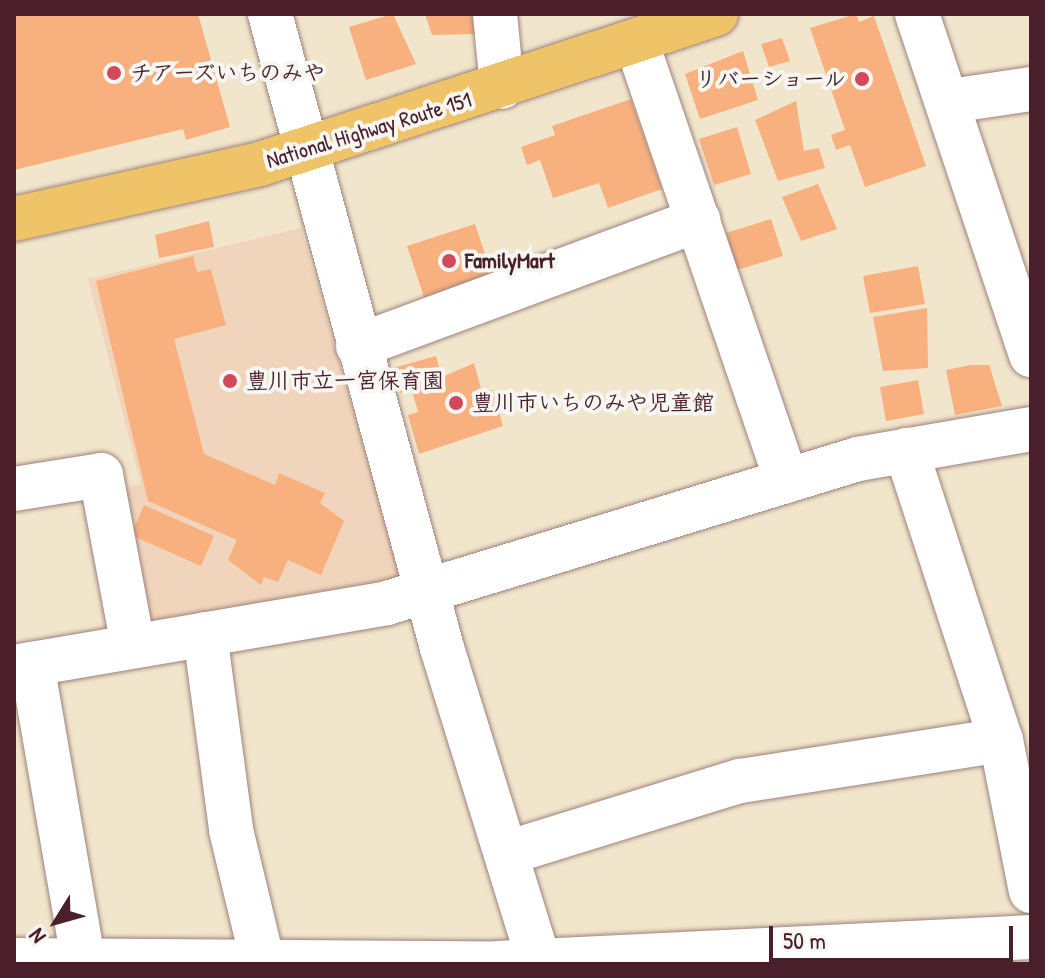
<!DOCTYPE html>
<html>
<head>
<meta charset="utf-8">
<style>
  body { margin:0 }
  #map { position:relative; width:1045px; height:978px; overflow:hidden; background:#f1e5cc; font-family:"Patrick Hand","Klee One",sans-serif }
  div>[style] { position:absolute }
  [style*='--x'] { left:calc(var(--x)*1px); top:calc(var(--y)*1px); width:calc(var(--w)*1px); rotate:calc(var(--a)*1deg) }
  .built>* { inset:0; background:#f0d5bc }
  .building>* { inset:0; background:#f8b07f }
  .roads { filter:drop-shadow(0 0 2px #9e827c) drop-shadow(0 0 2px #9e827c) }
  .minor>* { height:44px; margin:-22px; padding:0 22px; transform-origin:22px; border-radius:22px; background:#fff }
  .highway>* { height:44px; margin:-22px; padding:0 22px; transform-origin:22px; border-radius:22px; background:#efc469 }
  .dots>* { width:22px; height:22px; translate:-50% -50%; box-sizing:border-box; border:4px solid #f6f6f2; border-radius:50% }
  span { translate:-50% -50%; white-space:nowrap; text-align:center; line-height:1.15; -webkit-text-stroke:8px #f6f6f2; paint-order:stroke }
  .poi-label { font-size:22px; color:#4a1f2b; font-weight:700 }
  .left { translate:0 -50%; text-align:left }
  .right { translate:-100% -50%; text-align:right }
  .street-label { font-size:22px; color:#4a1f2b }
  .frame { position:absolute; inset:0; border:16px solid #4a1f2b; pointer-events:none }
  .north { position:absolute; left:16px; top:882px; width:80px; height:80px; -webkit-text-stroke:6px #f6f6f2; paint-order:stroke; rotate:233deg; font-size:22px; font-weight:700; line-height:32px; text-align:center; color:#4a1f2b }
  .north::after { content:''; display:block; margin:auto; width:28px; height:36px; background:#4a1f2b; clip-path:polygon(50% 0,100% 100%,50% 72%,0 100%) }
  .scale { position:absolute; left:769px; top:926px; width:244px; height:36px; box-sizing:border-box; border:4px solid #4a1f2b; border-top:0; padding-left:10px; font-size:24px; line-height:28px; white-space:nowrap; color:#4a1f2b; -webkit-text-stroke:6px #f6f6f2; paint-order:stroke }
</style>
</head>
<body>
<div id="map">
  <div class="built">
    <i style="clip-path:polygon(301px 228px,402px 580px,143px 627px,119px 489px,141px 484px,88px 279px)"></i>
  </div>
  <div class="building">
    <i style="clip-path:polygon(14px 14px,198px 14px,230px 127px,186px 140px,183px 129px,14px 170px)"></i>
    <i style="clip-path:polygon(393px 14px,416px 64px,366px 80px,349px 27px)"></i>
    <i style="clip-path:polygon(425px 14px,473px 14px,476px 34px,432px 35px)"></i>
    <i style="clip-path:polygon(856px 14px,859px 22px,874px 16px,926px 166px,865px 187px,850px 145px,836px 150px,831px 135px,845px 130px,810px 28px)"></i>
    <i style="clip-path:polygon(782px 38px,790px 61px,769px 67px,761px 44px)"></i>
    <i style="clip-path:polygon(743px 51px,758px 100px,700px 119px,685px 74px)"></i>
    <i style="clip-path:polygon(631px 99px,662px 189px,608px 208px,599px 183px,553px 198px,540px 160px,527px 165px,521px 147px,555px 135px,552px 126px)"></i>
    <i style="clip-path:polygon(796px 101px,804px 151px,819px 148px,825px 168px,778px 181px,755px 120px)"></i>
    <i style="clip-path:polygon(737px 127px,751px 174px,714px 185px,699px 139px)"></i>
    <i style="clip-path:polygon(818px 184px,837px 229px,801px 241px,782px 197px)"></i>
    <i style="clip-path:polygon(771px 219px,783px 256px,737px 270px,726px 233px)"></i>
    <i style="clip-path:polygon(209px 221px,214px 247px,159px 258px,155px 235px)"></i>
    <i style="clip-path:polygon(475px 224px,492px 275px,424px 297px,407px 246px)"></i>
    <i style="clip-path:polygon(193px 256px,197px 272px,211px 269px,226px 325px,174px 339px,204px 454px,275px 485px,279px 473px,325px 493px,320px 503px,344px 521px,321px 575px,288px 560px,278px 582px,264px 577px,261px 585px,228px 560px,237px 540px,148px 501px,96px 281px)"></i>
    <i style="clip-path:polygon(918px 266px,925px 304px,870px 313px,863px 276px)"></i>
    <i style="clip-path:polygon(927px 308px,928px 368px,883px 371px,873px 317px)"></i>
    <i style="clip-path:polygon(436px 356px,442px 377px,474px 363px,482px 392px,493px 390px,503px 426px,419px 454px,408px 415px,418px 412px,412px 390px,400px 393px,393px 368px)"></i>
    <i style="clip-path:polygon(971px 365px,989px 365px,1002px 406px,955px 415px,946px 370px)"></i>
    <i style="clip-path:polygon(918px 380px,924px 414px,886px 421px,880px 387px)"></i>
    <i style="clip-path:polygon(144px 505px,214px 536px,201px 566px,131px 535px)"></i>
  </div>
  <div class="roads">
    <div class="minor">
      <i style="--x:270;--y:14;--w:657;--a:74.82"></i>
      <i style="--x:442;--y:648;--w:331;--a:72.8"></i>
      <i style="--x:495;--y:14;--w:73;--a:84.5"></i>
      <i style="--x:917;--y:14;--w:360;--a:71.5"></i>
      <i style="--x:636;--y:41;--w:465;--a:71.1"></i>
      <i style="--x:950;--y:101;--w:82;--a:-8.4"></i>
      <i style="--x:358;--y:346;--w:363;--a:-20.3"></i>
      <i style="--x:906;--y:450;--w:305;--a:71.9"></i>
      <i style="--x:1001;--y:740;--w:154;--a:78.8"></i>
      <i style="--x:14;--y:489;--w:88;--a:-9.1"></i>
      <i style="--x:101;--y:475;--w:174;--a:79.4"></i>
      <i style="--x:205;--y:634;--w:198;--a:82.4"></i>
      <i style="--x:231;--y:830;--w:137;--a:76.5"></i>
      <i style="--x:32;--y:664;--w:298;--a:80.2"></i>
      <i style="--x:14;--y:667;--w:378;--a:-9.7"></i>
      <i style="--x:387;--y:603;--w:493;--a:-17"></i>
      <i style="--x:858;--y:459;--w:176;--a:-9.8"></i>
      <i style="--x:510;--y:852;--w:241;--a:-17.2"></i>
      <i style="--x:740;--y:781;--w:264;--a:-8.9"></i>
      <i style="--x:14;--y:960;--w:484;--a:0.4"></i>
      <i style="--x:498;--y:963;--w:534;--a:-2.79"></i>
    </div>
    <div class="highway">
      <i style="--x:14;--y:219;--w:252;--a:-12.6"></i>
      <i style="--x:260;--y:164;--w:480;--a:-18.2"></i>
    </div>
  </div>
  <div class="dots">
    <i style="left:114px;top:73px;background:#d1495b"></i>
    <i style="left:862px;top:79px;background:#d1495b"></i>
    <i style="left:449px;top:261px;background:#d1495b"></i>
    <i style="left:230px;top:381px;background:#d1495b"></i>
    <i style="left:456px;top:403px;background:#d1495b"></i>
  </div>
  <div class="poi-label">
    <span class="left" style="left:130px;top:73px">チアーズいちのみや</span>
    <span class="right" style="left:846px;top:79px">リバーショール</span>
    <span class="left" style="left:465px;top:261px">FamilyMart</span>
    <span class="left" style="left:246px;top:381px">豊川市立一宮保育園</span>
    <span class="left" style="left:472px;top:403px">豊川市いちのみや児童館</span>
  </div>
  <div class="street-label">
    <span style="left:369px;top:130px;rotate:-17deg">National Highway Route 151</span>
  </div>
  <div class="frame"></div>
  <div class="north">N</div>
  <div class="scale">50 m</div>
</div>
</body>
</html>
